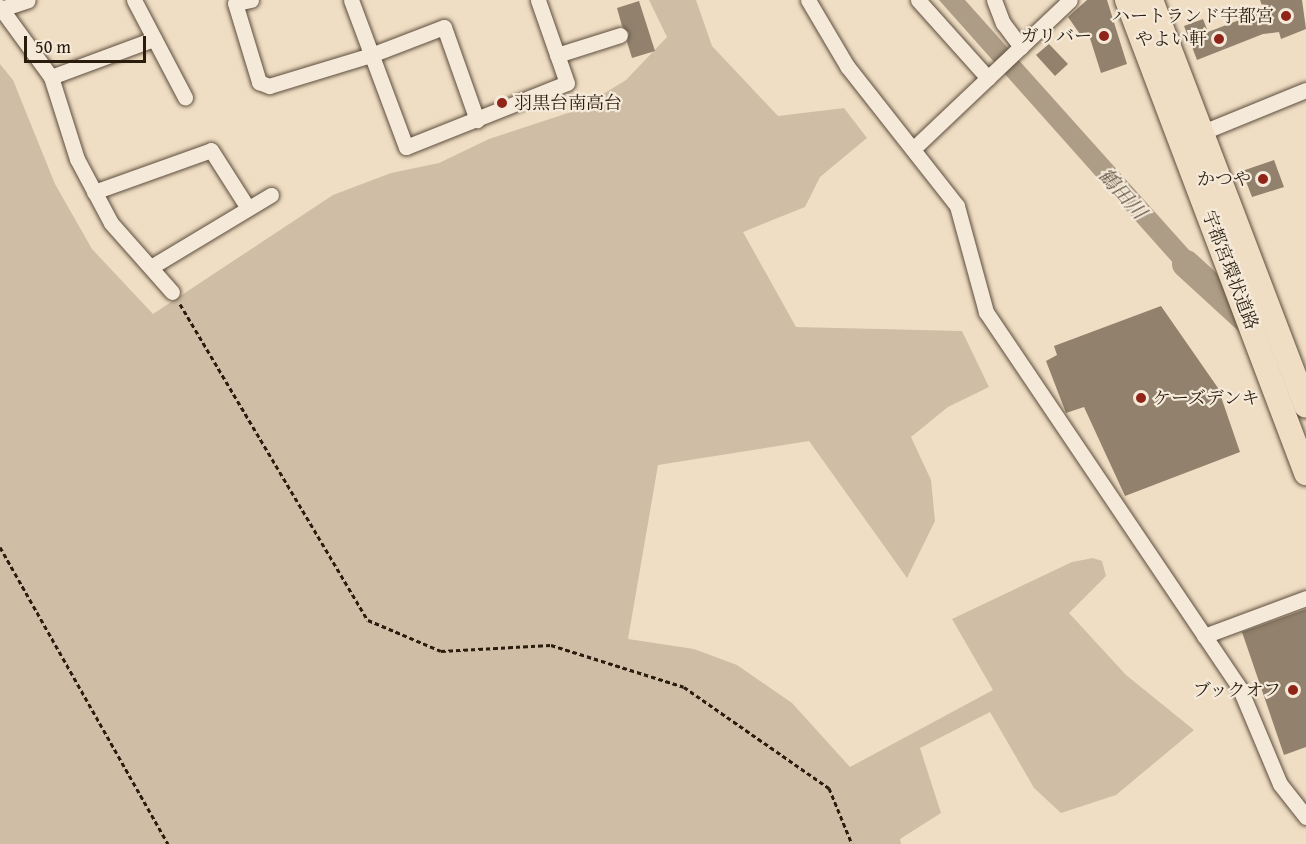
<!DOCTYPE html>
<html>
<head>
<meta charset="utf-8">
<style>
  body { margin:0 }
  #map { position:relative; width:1306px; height:844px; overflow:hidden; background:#f0dec4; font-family:"Gentium Book Plus","Noto Serif JP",serif }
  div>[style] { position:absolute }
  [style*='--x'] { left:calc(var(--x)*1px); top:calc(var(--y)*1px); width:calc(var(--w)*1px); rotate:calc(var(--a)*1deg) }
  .green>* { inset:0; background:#cfbda5 }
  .water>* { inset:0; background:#ad9c86 }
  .river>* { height:28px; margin:-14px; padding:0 14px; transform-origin:14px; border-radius:14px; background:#ad9c86 }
  .building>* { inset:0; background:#91816d }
  .path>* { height:3px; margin-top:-1.5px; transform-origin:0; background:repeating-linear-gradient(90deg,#2b1d0e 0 4.5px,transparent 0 7.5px) }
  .roads { filter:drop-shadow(0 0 2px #5c4d3c) drop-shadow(0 0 2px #5c4d3c) }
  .street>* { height:15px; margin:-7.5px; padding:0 7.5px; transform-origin:7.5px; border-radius:7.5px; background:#f5ead9 }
  .primary>* { height:24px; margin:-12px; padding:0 12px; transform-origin:12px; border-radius:12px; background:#f0dec4 }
  .dots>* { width:16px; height:16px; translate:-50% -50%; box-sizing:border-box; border:3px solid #f5ead9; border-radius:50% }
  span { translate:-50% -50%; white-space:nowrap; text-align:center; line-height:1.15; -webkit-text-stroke:4.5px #f5ead9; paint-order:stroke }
  .poi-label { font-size:18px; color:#2b1d0e }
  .right { translate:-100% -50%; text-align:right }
  .left { translate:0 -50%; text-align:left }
  .street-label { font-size:18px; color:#2b1d0e }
  .water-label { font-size:20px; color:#5f503e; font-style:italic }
  .scale { position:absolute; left:24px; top:36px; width:122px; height:27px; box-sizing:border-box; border:3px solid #2b1d0e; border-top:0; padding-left:8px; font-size:18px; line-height:21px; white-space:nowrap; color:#2b1d0e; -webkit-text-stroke:4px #f5ead9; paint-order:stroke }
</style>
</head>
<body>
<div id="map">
  <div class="green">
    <i style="clip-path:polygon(649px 0,696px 0,712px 46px,778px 116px,844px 108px,867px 138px,820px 177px,805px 207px,743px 232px,796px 327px,962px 331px,989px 387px,948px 407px,911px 437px,931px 480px,935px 521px,907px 578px,809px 441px,658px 465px,628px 639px,694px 649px,737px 665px,792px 703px,850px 767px,993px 690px,952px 619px,1072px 562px,1093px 558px,1102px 561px,1106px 576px,1069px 613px,1126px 675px,1194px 730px,1116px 795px,1061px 813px,1034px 788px,990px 712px,920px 748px,941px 813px,900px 839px,901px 844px,0 844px,0 64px,13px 80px,55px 184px,92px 249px,153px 314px,333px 195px,391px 173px,439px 163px,489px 139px,577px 110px,626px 80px,667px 37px)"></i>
  </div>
  <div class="water">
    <i style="clip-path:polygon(939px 0,965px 0,1206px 269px,1217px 302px,1183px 274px)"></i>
  </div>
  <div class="river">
    <i style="--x:1186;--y:264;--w:98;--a:42.5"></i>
  </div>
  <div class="building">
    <i style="clip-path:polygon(1087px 0,1107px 0,1127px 64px,1101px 73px,1089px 35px,1082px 37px,1068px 17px)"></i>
    <i style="clip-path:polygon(1260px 0,1302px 0,1306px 29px,1281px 39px,1279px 32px,1263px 34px,1197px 60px,1184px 26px,1203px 19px,1208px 32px,1255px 14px,1263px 8px)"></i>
    <i style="clip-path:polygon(639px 1px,655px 51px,632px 58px,627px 42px,629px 33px,622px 26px,617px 8px)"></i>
    <i style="clip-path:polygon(1049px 44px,1068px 64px,1055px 76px,1036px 55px)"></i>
    <i style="clip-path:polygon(1274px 160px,1284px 187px,1252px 197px,1242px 171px)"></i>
    <i style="clip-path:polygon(1161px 306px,1218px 388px,1240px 452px,1125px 496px,1084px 407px,1066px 413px,1046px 361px,1057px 355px,1054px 346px)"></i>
    <i style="clip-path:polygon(1306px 609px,1306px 747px,1284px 755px,1242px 632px)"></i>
  </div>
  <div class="path">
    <i style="--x:180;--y:304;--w:368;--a:59.3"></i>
    <i style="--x:368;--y:620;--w:79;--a:23"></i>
    <i style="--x:441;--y:651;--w:110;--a:-3.1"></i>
    <i style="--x:551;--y:645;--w:139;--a:17.5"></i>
    <i style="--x:684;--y:687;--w:177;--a:34.9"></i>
    <i style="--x:829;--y:788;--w:61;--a:67.7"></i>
    <i style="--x:0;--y:547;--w:341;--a:60.5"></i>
  </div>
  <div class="roads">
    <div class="street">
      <i style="--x:134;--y:0;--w:110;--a:62.3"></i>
      <i style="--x:251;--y:0;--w:16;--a:169"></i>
      <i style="--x:235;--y:3;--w:83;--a:73.1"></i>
      <i style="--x:259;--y:82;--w:11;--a:22"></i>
      <i style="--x:269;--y:86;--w:107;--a:-16.9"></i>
      <i style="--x:371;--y:55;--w:78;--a:-21"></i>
      <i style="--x:444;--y:27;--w:99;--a:70.5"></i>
      <i style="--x:351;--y:0;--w:157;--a:69.5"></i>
      <i style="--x:406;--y:147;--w:173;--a:-21.7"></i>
      <i style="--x:567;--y:83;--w:88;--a:-109.3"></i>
      <i style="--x:808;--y:0;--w:77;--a:59.4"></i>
      <i style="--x:847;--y:66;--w:178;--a:51.8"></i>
      <i style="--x:957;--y:206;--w:110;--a:74.7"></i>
      <i style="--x:986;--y:312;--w:455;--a:56"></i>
      <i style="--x:1240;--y:689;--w:103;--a:67.2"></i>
      <i style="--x:1280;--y:784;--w:42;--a:51.8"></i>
      <i style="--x:918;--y:0;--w:105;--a:48.1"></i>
      <i style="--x:994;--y:0;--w:25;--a:69"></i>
      <i style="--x:1003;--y:23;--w:30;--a:53"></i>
      <i style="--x:0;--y:7;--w:87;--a:53.9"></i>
      <i style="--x:51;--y:77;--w:86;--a:72.4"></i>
      <i style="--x:77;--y:159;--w:72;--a:62"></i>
      <i style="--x:111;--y:223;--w:92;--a:48.5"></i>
      <i style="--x:1;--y:9;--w:28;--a:-18"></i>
      <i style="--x:557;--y:55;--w:66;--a:-17.6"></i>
      <i style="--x:51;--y:77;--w:110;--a:-20.3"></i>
      <i style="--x:1203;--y:132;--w:111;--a:-22.2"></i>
      <i style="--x:913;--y:149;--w:216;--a:-43.5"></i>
      <i style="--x:94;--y:192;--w:124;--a:-19.7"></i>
      <i style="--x:211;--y:150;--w:69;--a:57.5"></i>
      <i style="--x:151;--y:267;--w:140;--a:-31"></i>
      <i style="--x:1204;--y:636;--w:109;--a:-20.4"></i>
    </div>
    <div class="primary">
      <i style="--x:1127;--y:0;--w:506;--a:69.27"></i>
      <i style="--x:1151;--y:0;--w:434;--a:69.1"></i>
    </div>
  </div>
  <div class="dots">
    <i style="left:1286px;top:16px;background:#8f2418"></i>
    <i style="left:1104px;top:36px;background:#8f2418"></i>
    <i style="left:1219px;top:39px;background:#8f2418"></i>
    <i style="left:502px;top:103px;background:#8f2418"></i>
    <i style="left:1263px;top:179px;background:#8f2418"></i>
    <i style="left:1141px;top:398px;background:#8f2418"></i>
    <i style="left:1293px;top:690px;background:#8f2418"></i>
  </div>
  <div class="poi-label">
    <span class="right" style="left:1274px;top:16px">ハートランド宇都宮</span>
    <span class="right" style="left:1092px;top:36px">ガリバー</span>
    <span class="right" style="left:1207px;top:39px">やよい軒</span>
    <span class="left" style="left:514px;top:103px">羽黒台南高台</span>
    <span class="right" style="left:1251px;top:179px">かつや</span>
    <span class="left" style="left:1153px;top:398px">ケーズデンキ</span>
    <span class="right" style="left:1281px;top:690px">ブックオフ</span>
  </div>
  <div class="street-label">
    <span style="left:1230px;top:270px;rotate:69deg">宇都宮環状道路</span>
  </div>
  <div class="water-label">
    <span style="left:1123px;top:193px;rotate:48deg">鶴田川</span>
  </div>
  <div class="scale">50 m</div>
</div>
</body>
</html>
